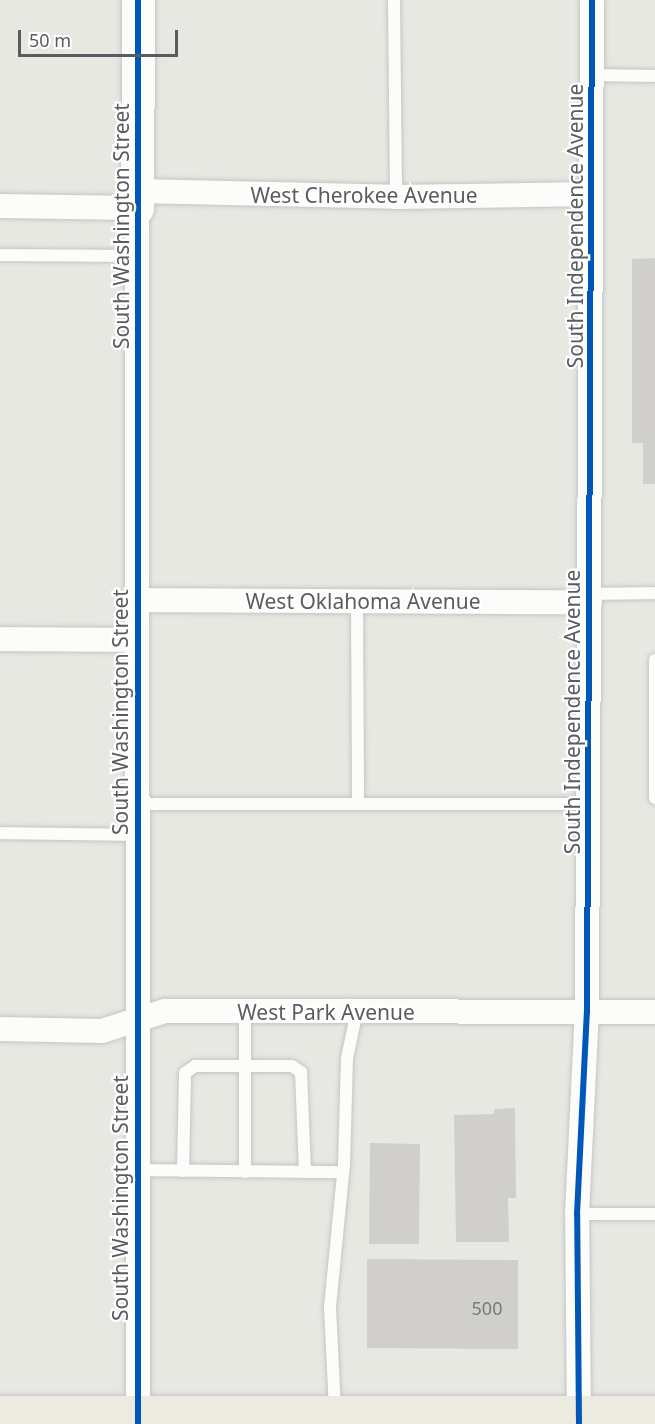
<!DOCTYPE html>
<html>
<head>
<meta charset="utf-8">
<style>
  body { margin:0 }
  #map { position:relative; width:655px; height:1424px; overflow:hidden; background:#e8e8e3; font-family:"Noto Sans",sans-serif }
  div>[style] { position:absolute }
  [style*='--x'] { left:calc(var(--x)*1px); top:calc(var(--y)*1px); width:calc(var(--w)*1px); rotate:calc(var(--a)*1deg) }
  .building>* { inset:0; background:#d0cfcc }
  .roads { filter:drop-shadow(0 0 2px #c5c5c5) drop-shadow(0 0 2px #c5c5c5) }
  .lane>* { height:12px; margin:-6px; padding:0 6px; transform-origin:6px; border-radius:6px; background:#fcfcfb }
  .street>* { height:24px; margin:-12px; padding:0 12px; transform-origin:12px; border-radius:12px; background:#fcfcfb }
  .secondary>* { height:33px; margin:-16.5px; padding:0 16.5px; transform-origin:16.5px; border-radius:16.5px; background:#fcfcfb }
  .highway>* { height:33px; margin:-16.5px; padding:0 16.5px; transform-origin:16.5px; border-radius:16.5px; background:#edeae0 }
  .cycleway>* { height:6px; margin:-3px; padding:0 3px; transform-origin:3px; border-radius:3px; background:#0057b8 }
  span { translate:-50% -50%; white-space:nowrap; text-align:center; line-height:1.15; -webkit-text-stroke:4.5px #fff; paint-order:stroke }
  .number-label { font-size:18px; color:#787a7c }
  .number-label span { -webkit-text-stroke-width:0 }
  .street-label { font-size:21px; color:#595c60 }
  .scale { position:absolute; left:18px; top:30px; width:160px; height:27px; box-sizing:border-box; border:3px solid #595c60; border-top:0; padding-left:8px; font-size:18px; line-height:21px; white-space:nowrap; color:#595c60; -webkit-text-stroke:4px #fff; paint-order:stroke }
</style>
</head>
<body>
<div id="map">
  <div class="building">
    <i style="clip-path:polygon(655px 258px,655px 484px,643px 484px,643px 443px,632px 443px,632px 259px)"></i>
    <i style="clip-path:polygon(515px 1108px,516px 1198px,508px 1198px,509px 1242px,456px 1242px,454px 1115px,494px 1114px,494px 1109px)"></i>
    <i style="clip-path:polygon(370px 1143px,420px 1144px,419px 1244px,369px 1244px)"></i>
    <i style="clip-path:polygon(367px 1259px,518px 1260px,518px 1349px,367px 1348px)"></i>
  </div>
  <div class="roads">
    <div class="lane">
      <i style="--x:394;--y:0;--w:197;--a:89.4"></i>
      <i style="--x:592;--y:75;--w:63;--a:0.9"></i>
      <i style="--x:0;--y:255;--w:137;--a:0.4"></i>
      <i style="--x:590;--y:594;--w:65;--a:-0.9"></i>
      <i style="--x:357;--y:601;--w:203;--a:89.7"></i>
      <i style="--x:655;--y:660;--w:138;--a:90"></i>
      <i style="--x:136;--y:804;--w:452;--a:0"></i>
      <i style="--x:0;--y:833;--w:136;--a:0.8"></i>
      <i style="--x:136;--y:1170;--w:207;--a:0.6"></i>
      <i style="--x:183;--y:1171;--w:98;--a:-88.8"></i>
      <i style="--x:185;--y:1073;--w:12;--a:-35"></i>
      <i style="--x:195;--y:1066;--w:97;--a:0"></i>
      <i style="--x:292;--y:1066;--w:11;--a:34"></i>
      <i style="--x:301;--y:1072;--w:100;--a:87.7"></i>
      <i style="--x:245;--y:1172;--w:161;--a:-90"></i>
      <i style="--x:577;--y:1214;--w:78;--a:0"></i>
      <i style="--x:335;--y:1410;--w:103;--a:-92.8"></i>
      <i style="--x:330;--y:1307;--w:143;--a:-84.4"></i>
      <i style="--x:344;--y:1165;--w:107;--a:-88.4"></i>
      <i style="--x:347;--y:1058;--w:48;--a:-78"></i>
    </div>
    <div class="street">
      <i style="--x:138;--y:191;--w:258;--a:1.3"></i>
      <i style="--x:396;--y:197;--w:195;--a:-0.9"></i>
      <i style="--x:0;--y:206;--w:137;--a:0.8"></i>
      <i style="--x:137;--y:208;--w:1216;--a:89.95"></i>
      <i style="--x:137;--y:600;--w:453;--a:0.3"></i>
      <i style="--x:0;--y:639;--w:136;--a:0.4"></i>
      <i style="--x:0;--y:1029;--w:102;--a:1.1"></i>
      <i style="--x:102;--y:1031;--w:66;--a:-17.6"></i>
      <i style="--x:165;--y:1011;--w:490;--a:0.1"></i>
      <i style="--x:579;--y:1424;--w:210;--a:-90.5"></i>
      <i style="--x:577;--y:1214;--w:202;--a:-87.2"></i>
      <i style="--x:587;--y:1012;--w:1012;--a:-89.72"></i>
    </div>
    <div class="secondary">
      <i style="--x:137;--y:208;--w:208;--a:-89.7"></i>
    </div>
    <div class="highway">
      <i style="--x:0;--y:1412;--w:655;--a:0"></i>
    </div>
  </div>
  <div class="cycleway">
    <i style="--x:138;--y:1424;--w:1424;--a:-90"></i>
    <i style="--x:579;--y:1424;--w:210;--a:-90.5"></i>
    <i style="--x:577;--y:1214;--w:202;--a:-87.2"></i>
    <i style="--x:587;--y:1012;--w:1012;--a:-89.72"></i>
  </div>
  <div class="number-label">
    <span style="left:487px;top:1308px">500</span>
  </div>
  <div class="street-label">
    <span style="left:364px;top:195px">West Cherokee Avenue</span>
    <span style="left:121px;top:226px;rotate:-90deg">South Washington Street</span>
    <span style="left:575px;top:226px;rotate:-90deg">South Independence Avenue</span>
    <span style="left:363px;top:601px">West Oklahoma Avenue</span>
    <span style="left:120px;top:712px;rotate:-90deg">South Washington Street</span>
    <span style="left:572px;top:712px;rotate:-90deg">South Independence Avenue</span>
    <span style="left:326px;top:1012px">West Park Avenue</span>
    <span style="left:120px;top:1198px;rotate:-90deg">South Washington Street</span>
  </div>
  <div class="scale">50 m</div>
</div>
</body>
</html>
